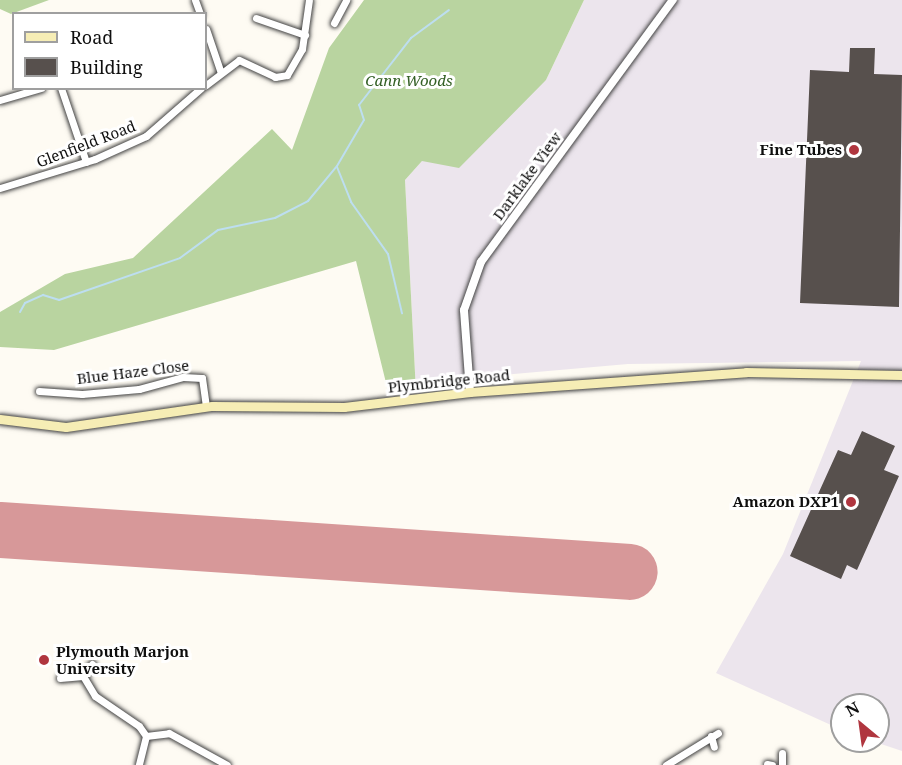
<!DOCTYPE html>
<html>
<head>
<meta charset="utf-8">
<style>
  body { margin:0 }
  #map { position:relative; width:902px; height:765px; overflow:hidden; background:#fefbf3; font-family:"Noto Serif",serif }
  div>[style] { position:absolute }
  [style*='--x'] { left:calc(var(--x)*1px); top:calc(var(--y)*1px); width:calc(var(--w)*1px); rotate:calc(var(--a)*1deg) }
  .industrial>* { inset:0; background:#ece5ed }
  .forest>* { inset:0; background:#b9d4a0 }
  .stream>* { height:2px; margin:-1px; padding:0 1px; transform-origin:1px; border-radius:1px; background:#bddef0 }
  .runway>* { height:56px; margin:-28px; padding:0 28px; transform-origin:28px; border-radius:28px; background:#d79899 }
  .building>* { inset:0; background:#57504d }
  .roads { filter:drop-shadow(0 0 2px #424242) drop-shadow(0 0 2px #424242) }
  .minor>* { height:7px; margin:-3.5px; padding:0 3.5px; transform-origin:3.5px; border-radius:3.5px; background:#fff }
  .tertiary>* { height:8px; margin:-4px; padding:0 4px; transform-origin:4px; border-radius:4px; background:#fff }
  .secondary>* { height:9px; margin:-4.5px; padding:0 4.5px; transform-origin:4.5px; border-radius:4.5px; background:#f6edb5 }
  .dots>* { width:16px; height:16px; translate:-50% -50%; box-sizing:border-box; border:3px solid #fff; border-radius:50% }
  span { translate:-50% -50%; white-space:nowrap; text-align:center; line-height:1.15; -webkit-text-stroke:6px #fff; paint-order:stroke }
  .park-label { font-size:15px; color:#346026; font-style:italic }
  .street-label { font-size:15px; color:#0f0f0f }
  .poi-label { font-size:15px; color:#0f0f0f; font-weight:700 }
  .right { translate:-100% -50%; text-align:right }
  .left { translate:0 -50%; text-align:left }
  .legend { position:absolute; left:12px; top:12px; width:195px; height:78px; box-sizing:border-box; background:#fff; border:2px solid #9f9f9f; margin:0; padding:8px 10px; list-style:none; font-size:18px; color:#0f0f0f }
  .legend li { display:flex; align-items:center; gap:12px; height:30px }
  .legend b { width:30px; border:2px solid #9f9f9f }
  .north { position:absolute; left:830px; top:693px; width:60px; height:60px; box-sizing:border-box; background:#fff; border:2px solid #9f9f9f; border-radius:50%; rotate:331deg; font-size:16px; font-weight:700; line-height:24px; text-align:center; color:#0f0f0f }
  .north::after { content:''; display:block; margin:auto; width:21px; height:27px; background:#b0363f; clip-path:polygon(50% 0,100% 100%,50% 72%,0 100%) }
</style>
</head>
<body>
<div id="map">
  <div class="industrial">
    <i style="clip-path:polygon(584px 0,902px 0,902px 751px,872px 741px,878px 741px,878px 705px,842px 705px,842px 730px,716px 673px,783px 554px,861px 361px,628px 364px,456px 379px,450px 385px,416px 392px,405px 180px,422px 161px,546px 80px)"></i>
  </div>
  <div class="forest">
    <i style="clip-path:polygon(0 0,49px 0,11px 14px,0 9px)"></i>
    <i style="clip-path:polygon(364px 0,584px 0,546px 80px,459px 168px,422px 161px,405px 180px,416px 392px,389px 395px,356px 261px,54px 350px,0 347px,0 312px,65px 274px,133px 258px,272px 129px,292px 150px,329px 48px)"></i>
  </div>
  <div class="stream">
    <i style="--x:337;--y:167;--w:38;--a:68"></i>
    <i style="--x:351;--y:202;--w:64;--a:54.6"></i>
    <i style="--x:388;--y:254;--w:61;--a:76.7"></i>
    <i style="--x:20;--y:312;--w:10;--a:-61"></i>
    <i style="--x:25;--y:303;--w:20;--a:-24"></i>
    <i style="--x:43;--y:295;--w:17;--a:17"></i>
    <i style="--x:59;--y:300;--w:128;--a:-19.1"></i>
    <i style="--x:180;--y:258;--w:47;--a:-36.4"></i>
    <i style="--x:218;--y:230;--w:58;--a:-11.9"></i>
    <i style="--x:275;--y:218;--w:37;--a:-27"></i>
    <i style="--x:308;--y:201;--w:45;--a:-50.4"></i>
    <i style="--x:337;--y:166;--w:53;--a:-59.6"></i>
    <i style="--x:364;--y:120;--w:16;--a:-108"></i>
    <i style="--x:359;--y:105;--w:85;--a:-52.2"></i>
    <i style="--x:411;--y:38;--w:47;--a:-36.4"></i>
  </div>
  <div class="runway">
    <i style="--x:0;--y:530;--w:631;--a:3.81"></i>
  </div>
  <div class="building">
    <i style="clip-path:polygon(850px 48px,875px 48px,874px 74px,902px 75px,899px 307px,800px 303px,810px 70px,849px 72px)"></i>
    <i style="clip-path:polygon(862px 431px,895px 446px,884px 470px,899px 476px,857px 570px,847px 565px,841px 579px,790px 556px,838px 450px,851px 455px)"></i>
  </div>
  <div class="roads">
    <div class="minor">
      <i style="--x:195;--y:0;--w:15;--a:70"></i>
      <i style="--x:256;--y:18;--w:52;--a:19.1"></i>
      <i style="--x:334;--y:23;--w:26;--a:-62"></i>
      <i style="--x:206;--y:29;--w:46;--a:71.2"></i>
      <i style="--x:206;--y:85;--w:41;--a:-37.1"></i>
      <i style="--x:239;--y:60;--w:40;--a:25"></i>
      <i style="--x:275;--y:77;--w:12;--a:-9"></i>
      <i style="--x:287;--y:75;--w:30;--a:-60"></i>
      <i style="--x:302;--y:49;--w:49;--a:-81.9"></i>
      <i style="--x:61;--y:88;--w:78;--a:71.3"></i>
      <i style="--x:0;--y:100;--w:43;--a:-16.3"></i>
      <i style="--x:0;--y:188;--w:99;--a:-17"></i>
      <i style="--x:95;--y:159;--w:56;--a:-24.3"></i>
      <i style="--x:146;--y:136;--w:73;--a:-41.1"></i>
      <i style="--x:39;--y:391;--w:43;--a:4"></i>
      <i style="--x:82;--y:394;--w:57;--a:-5"></i>
      <i style="--x:139;--y:389;--w:46;--a:-15.3"></i>
      <i style="--x:183;--y:377;--w:19;--a:3"></i>
      <i style="--x:202;--y:378;--w:28;--a:82"></i>
      <i style="--x:83;--y:676;--w:15;--a:-53"></i>
      <i style="--x:60;--y:678;--w:23;--a:-5"></i>
      <i style="--x:83;--y:676;--w:23;--a:59"></i>
      <i style="--x:95;--y:696;--w:53;--a:34.3"></i>
      <i style="--x:139;--y:726;--w:12;--a:55"></i>
      <i style="--x:146;--y:736;--w:30;--a:104"></i>
      <i style="--x:146;--y:736;--w:23;--a:-7"></i>
      <i style="--x:169;--y:733;--w:66;--a:28.9"></i>
      <i style="--x:711;--y:736;--w:11;--a:75"></i>
      <i style="--x:767;--y:764;--w:5;--a:11"></i>
      <i style="--x:666;--y:765;--w:61;--a:-31.6"></i>
      <i style="--x:782;--y:765;--w:12;--a:-90"></i>
    </div>
    <div class="tertiary">
      <i style="--x:470;--y:392;--w:82;--a:-94.2"></i>
      <i style="--x:464;--y:310;--w:51;--a:-70.5"></i>
      <i style="--x:481;--y:262;--w:325;--a:-53.8"></i>
    </div>
    <div class="secondary">
      <i style="--x:0;--y:419;--w:66;--a:6.9"></i>
      <i style="--x:66;--y:427;--w:148;--a:-8.2"></i>
      <i style="--x:212;--y:406;--w:132;--a:0.4"></i>
      <i style="--x:344;--y:407;--w:127;--a:-6.8"></i>
      <i style="--x:470;--y:392;--w:277;--a:-4.1"></i>
      <i style="--x:746;--y:372;--w:156;--a:1.1"></i>
    </div>
  </div>
  <div class="dots">
    <i style="left:854px;top:150px;background:#b0363f"></i>
    <i style="left:851px;top:502px;background:#b0363f"></i>
    <i style="left:44px;top:660px;background:#b0363f"></i>
  </div>
  <div class="park-label">
    <span style="left:409px;top:81px">Cann Woods</span>
  </div>
  <div class="street-label">
    <span style="left:86px;top:144px;rotate:-21deg">Glenfield Road</span>
    <span style="left:527px;top:176px;rotate:-54deg">Darklake View</span>
    <span style="left:133px;top:372px;rotate:-7deg">Blue Haze Close</span>
    <span style="left:449px;top:381px;rotate:-6deg">Plymbridge Road</span>
  </div>
  <div class="poi-label">
    <span class="right" style="left:842px;top:150px">Fine Tubes</span>
    <span class="right" style="left:839px;top:502px">Amazon DXP1</span>
    <span class="left" style="left:56px;top:660px">Plymouth Marjon<br>University</span>
  </div>
  <ul class="legend">
  <li><b style="height:8px;background:#f6edb5"></b>Road</li>
  <li><b style="height:16px;background:#57504d"></b>Building</li>
  </ul>
  <div class="north">N</div>
</div>
</body>
</html>
